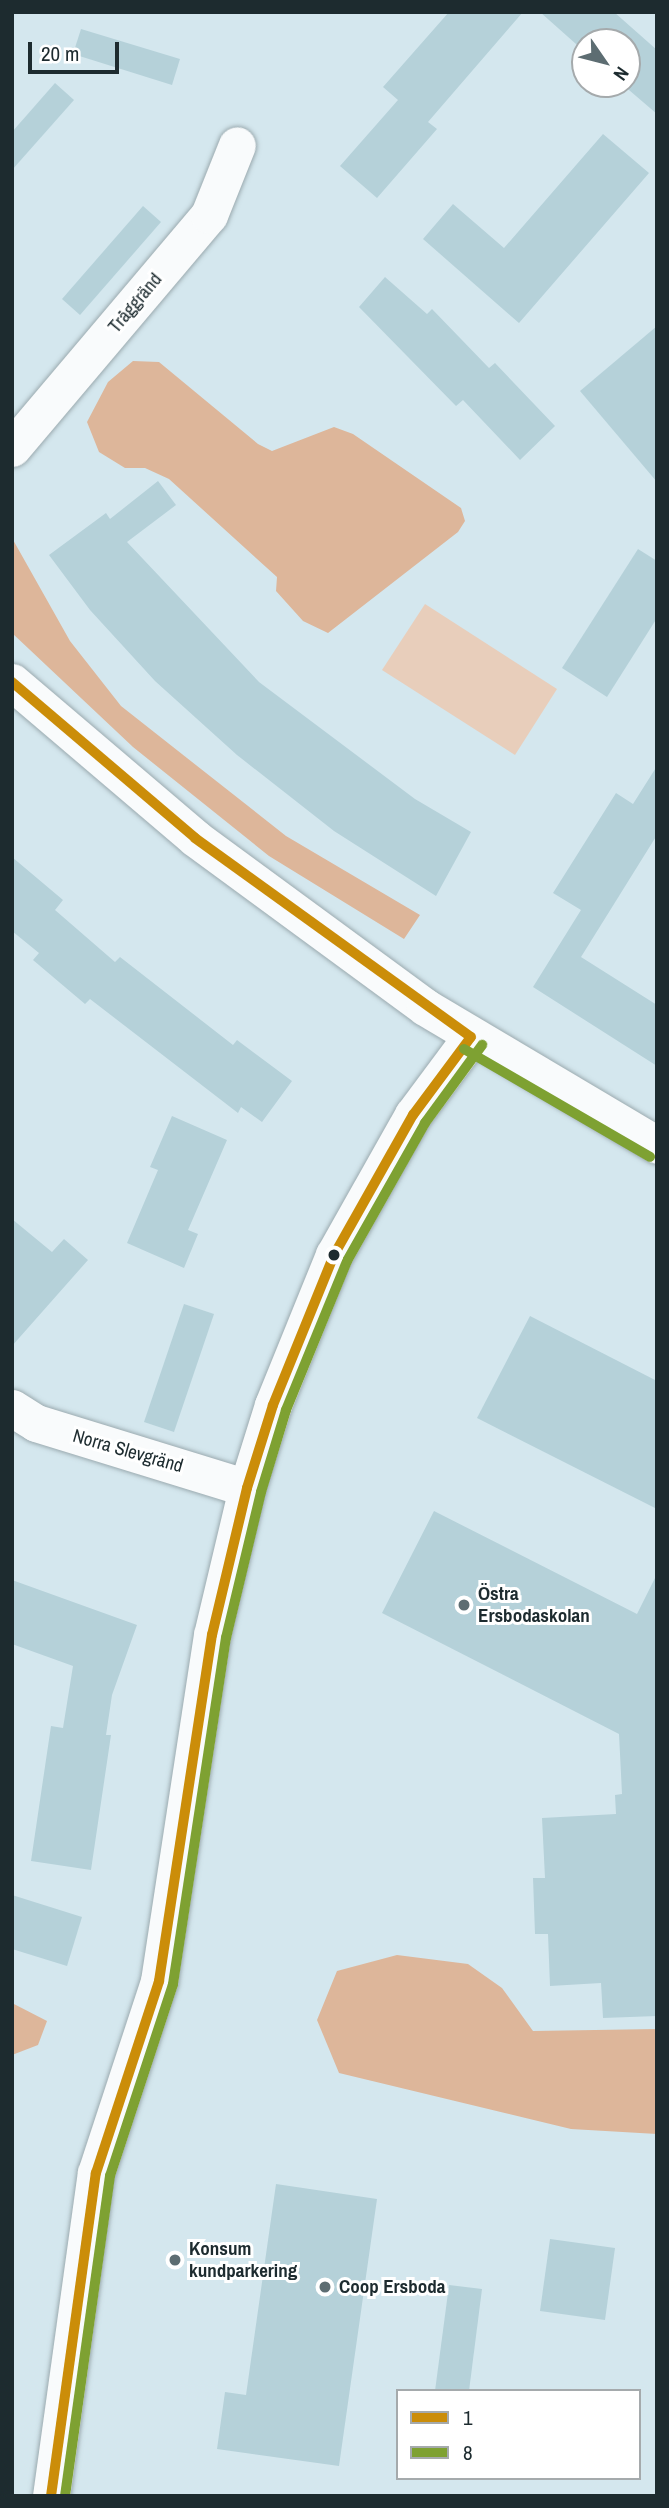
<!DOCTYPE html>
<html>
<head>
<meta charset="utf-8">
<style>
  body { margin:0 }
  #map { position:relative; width:669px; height:2508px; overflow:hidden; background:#d4e7ee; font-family:"Archivo Narrow",sans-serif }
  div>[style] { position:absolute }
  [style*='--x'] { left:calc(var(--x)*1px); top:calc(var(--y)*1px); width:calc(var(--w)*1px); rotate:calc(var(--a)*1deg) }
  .green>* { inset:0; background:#e8cebb }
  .forest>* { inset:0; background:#ddb69a }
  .building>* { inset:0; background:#b5d1d9 }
  .roads { filter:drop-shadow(0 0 2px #9baaaf) drop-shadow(0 0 2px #9baaaf) }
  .minor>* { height:37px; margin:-18.5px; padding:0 18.5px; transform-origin:18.5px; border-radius:18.5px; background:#f9fbfc }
  .bus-1>* { height:10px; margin:-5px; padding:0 5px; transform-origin:5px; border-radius:5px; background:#cb8d09 }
  .bus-2>* { height:10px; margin:-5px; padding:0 5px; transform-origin:5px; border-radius:5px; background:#7ea132 }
  .dots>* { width:19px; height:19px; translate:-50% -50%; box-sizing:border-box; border:4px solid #fff; border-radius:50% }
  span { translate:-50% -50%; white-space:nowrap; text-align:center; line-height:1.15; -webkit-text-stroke:6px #fff; paint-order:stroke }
  .street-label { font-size:19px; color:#1d2b2f }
  .poi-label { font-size:19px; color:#1d2b2f; font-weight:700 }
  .left { translate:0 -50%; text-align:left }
  .frame { position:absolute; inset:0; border:14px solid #1d2b2f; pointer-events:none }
  .legend { position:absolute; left:396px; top:2389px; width:245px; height:91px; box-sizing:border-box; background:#fff; border:2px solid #a5aaac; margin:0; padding:9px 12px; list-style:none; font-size:21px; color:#1d2b2f }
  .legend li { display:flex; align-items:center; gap:14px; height:35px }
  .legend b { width:35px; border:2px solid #a5aaac }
  .north { position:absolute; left:571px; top:28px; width:70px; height:70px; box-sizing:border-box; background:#fff; border:2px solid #a5aaac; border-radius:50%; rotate:125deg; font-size:19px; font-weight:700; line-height:28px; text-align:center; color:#1d2b2f }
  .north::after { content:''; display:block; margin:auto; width:24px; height:32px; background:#5d6d72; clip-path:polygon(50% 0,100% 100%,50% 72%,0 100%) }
  .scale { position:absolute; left:28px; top:42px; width:91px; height:32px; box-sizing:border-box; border:4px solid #1d2b2f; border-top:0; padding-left:9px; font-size:21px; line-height:24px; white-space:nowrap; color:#1d2b2f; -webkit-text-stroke:5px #fff; paint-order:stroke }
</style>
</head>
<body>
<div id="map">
  <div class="green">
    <i style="clip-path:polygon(425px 604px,557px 689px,515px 755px,382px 670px)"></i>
  </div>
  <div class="forest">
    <i style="clip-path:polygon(133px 361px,159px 362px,258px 444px,272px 451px,334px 427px,353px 434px,461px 508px,465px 521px,458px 532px,328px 633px,303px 621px,276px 591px,277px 577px,169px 479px,145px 468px,125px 468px,99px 452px,87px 422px,108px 382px)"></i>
    <i style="clip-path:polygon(12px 538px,70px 641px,121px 706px,286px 836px,420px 915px,404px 939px,269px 856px,133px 747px,12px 633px)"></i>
    <i style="clip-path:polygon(397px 1955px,468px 1964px,502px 1988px,533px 2031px,657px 2029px,657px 2134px,571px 2129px,339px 2073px,317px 2020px,337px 1971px)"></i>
    <i style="clip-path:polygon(12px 2003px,47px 2021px,38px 2045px,12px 2055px)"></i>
  </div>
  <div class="building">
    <i style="clip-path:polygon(449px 12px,523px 12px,428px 122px,437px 129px,377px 198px,340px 166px,398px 100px,383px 87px)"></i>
    <i style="clip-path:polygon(540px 12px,614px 12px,657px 50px,657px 114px,622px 84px,627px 84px,627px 42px,585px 42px,585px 52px)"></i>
    <i style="clip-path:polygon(81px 29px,180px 59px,172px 85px,73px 54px)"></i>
    <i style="clip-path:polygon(55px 83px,74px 100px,12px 170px,12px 132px)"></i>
    <i style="clip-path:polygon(603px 134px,649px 173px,519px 323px,423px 239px,453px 204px,504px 248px)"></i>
    <i style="clip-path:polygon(143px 206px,161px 222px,80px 315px,62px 299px)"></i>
    <i style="clip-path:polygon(385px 277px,427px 314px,432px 309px,489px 368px,495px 363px,555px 426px,520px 460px,463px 400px,456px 406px,359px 307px)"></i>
    <i style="clip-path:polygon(657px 326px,657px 482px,580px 391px)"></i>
    <i style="clip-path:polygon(158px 481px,176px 505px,127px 542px,259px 682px,415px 799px,471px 832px,436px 896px,334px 831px,237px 755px,155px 681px,90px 610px,49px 555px,106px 513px,110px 519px)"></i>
    <i style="clip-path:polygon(638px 549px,657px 561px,657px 618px,607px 697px,562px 668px)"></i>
    <i style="clip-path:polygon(657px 766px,657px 835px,581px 957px,657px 1005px,657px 1066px,533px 987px,581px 910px,553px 893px,616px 793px,633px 804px)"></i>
    <i style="clip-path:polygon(12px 857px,63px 900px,55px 910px,115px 962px,120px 957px,233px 1045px,237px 1040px,292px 1081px,262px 1122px,241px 1107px,238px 1113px,90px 999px,85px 1004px,33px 960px,39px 953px,12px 931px)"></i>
    <i style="clip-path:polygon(172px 1116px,227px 1140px,188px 1230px,198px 1234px,184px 1268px,127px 1243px,158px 1170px,150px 1167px)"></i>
    <i style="clip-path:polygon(12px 1219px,52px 1252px,64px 1239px,88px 1260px,12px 1346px)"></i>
    <i style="clip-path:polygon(184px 1304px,214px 1314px,174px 1432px,144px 1422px)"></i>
    <i style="clip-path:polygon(530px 1316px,657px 1381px,657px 1509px,477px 1418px)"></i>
    <i style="clip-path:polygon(434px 1511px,637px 1614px,657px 1574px,657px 2016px,603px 2018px,601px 1983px,550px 1986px,548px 1934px,535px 1934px,533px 1878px,545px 1878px,542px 1818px,616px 1814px,615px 1795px,622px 1794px,619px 1734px,382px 1613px)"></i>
    <i style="clip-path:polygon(12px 1580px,137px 1625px,112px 1695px,106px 1735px,111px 1735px,91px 1870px,31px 1861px,51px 1726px,63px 1728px,73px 1666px,12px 1644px)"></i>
    <i style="clip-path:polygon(12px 1895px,82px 1917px,67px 1966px,12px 1949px)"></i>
    <i style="clip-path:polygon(276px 2184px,377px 2199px,339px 2466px,217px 2449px,225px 2392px,246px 2395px)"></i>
    <i style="clip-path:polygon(550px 2239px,615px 2248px,605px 2320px,540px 2311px)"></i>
    <i style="clip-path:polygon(449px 2285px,482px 2289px,469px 2391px,435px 2391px)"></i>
  </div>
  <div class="roads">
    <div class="minor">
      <i style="--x:12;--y:448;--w:305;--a:-49.8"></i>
      <i style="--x:209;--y:215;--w:75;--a:-68.2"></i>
      <i style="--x:12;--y:682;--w:240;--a:40.4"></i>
      <i style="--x:195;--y:838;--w:285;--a:36.3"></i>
      <i style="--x:425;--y:1007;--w:270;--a:30.7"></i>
      <i style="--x:12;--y:1408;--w:28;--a:32"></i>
      <i style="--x:36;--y:1423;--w:221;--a:17.1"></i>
      <i style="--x:51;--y:2496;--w:326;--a:-82.1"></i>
      <i style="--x:96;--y:2173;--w:202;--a:-71.8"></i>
      <i style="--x:159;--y:1981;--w:350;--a:-81.3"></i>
      <i style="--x:212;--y:1635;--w:151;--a:-76.6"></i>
      <i style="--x:247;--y:1488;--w:87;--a:-72.6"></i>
      <i style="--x:273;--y:1405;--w:162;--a:-67.9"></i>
      <i style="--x:334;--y:1255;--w:161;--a:-60.6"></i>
      <i style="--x:413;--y:1115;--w:97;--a:-53.4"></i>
    </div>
  </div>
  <div class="bus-1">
    <i style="--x:12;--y:682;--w:240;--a:40.4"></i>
    <i style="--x:195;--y:838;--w:340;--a:35.8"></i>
    <i style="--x:51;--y:2496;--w:326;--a:-82.1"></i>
    <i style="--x:96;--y:2173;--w:202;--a:-71.8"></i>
    <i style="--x:159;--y:1981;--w:350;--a:-81.3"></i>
    <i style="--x:212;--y:1635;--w:151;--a:-76.6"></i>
    <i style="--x:247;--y:1488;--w:87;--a:-72.6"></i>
    <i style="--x:273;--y:1405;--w:162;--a:-67.9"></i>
    <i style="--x:334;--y:1255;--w:161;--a:-60.6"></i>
    <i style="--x:413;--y:1115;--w:97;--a:-53.4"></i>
  </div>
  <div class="bus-2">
    <i style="--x:464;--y:1049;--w:215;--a:30.1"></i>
    <i style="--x:65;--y:2496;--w:323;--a:-82"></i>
    <i style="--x:110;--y:2176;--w:202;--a:-71.8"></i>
    <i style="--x:173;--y:1984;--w:350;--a:-81.3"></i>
    <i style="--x:226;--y:1638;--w:150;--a:-76.5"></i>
    <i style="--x:261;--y:1492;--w:86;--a:-73"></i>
    <i style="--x:286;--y:1410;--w:161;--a:-67.7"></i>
    <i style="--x:347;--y:1261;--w:159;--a:-60.5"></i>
    <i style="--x:425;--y:1123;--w:97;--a:-53.8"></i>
  </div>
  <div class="dots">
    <i style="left:334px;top:1255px;background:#1d2b2f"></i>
    <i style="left:464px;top:1605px;background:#5d6d72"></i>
    <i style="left:175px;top:2260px;background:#5d6d72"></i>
    <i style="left:325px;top:2287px;background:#5d6d72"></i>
  </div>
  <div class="street-label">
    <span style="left:135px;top:303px;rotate:-50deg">Tråggränd</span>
    <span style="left:128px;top:1451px;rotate:16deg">Norra Slevgränd</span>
  </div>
  <div class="poi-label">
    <span class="left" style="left:478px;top:1605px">Östra<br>Ersbodaskolan</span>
    <span class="left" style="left:189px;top:2260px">Konsum<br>kundparkering</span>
    <span class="left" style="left:339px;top:2287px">Coop Ersboda</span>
  </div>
  <div class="frame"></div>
  <ul class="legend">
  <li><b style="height:9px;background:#cb8d09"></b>1</li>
  <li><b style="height:9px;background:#7ea132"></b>8</li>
  </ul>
  <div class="north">N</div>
  <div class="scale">20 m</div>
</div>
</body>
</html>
